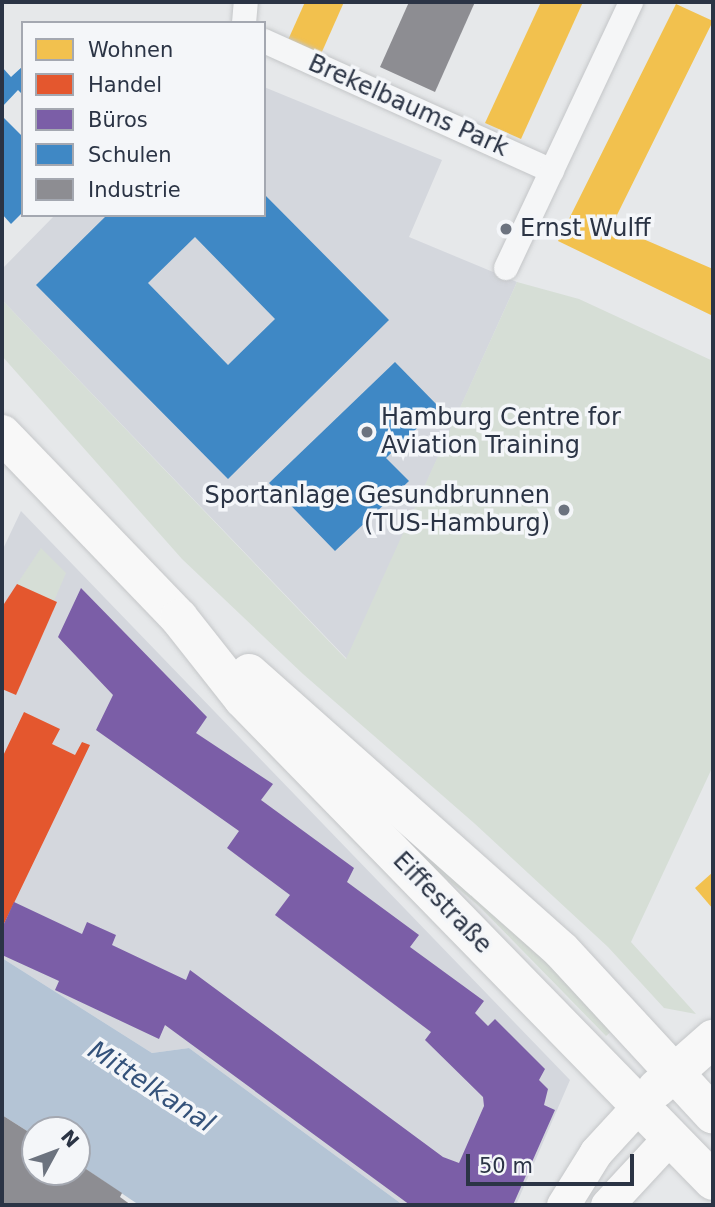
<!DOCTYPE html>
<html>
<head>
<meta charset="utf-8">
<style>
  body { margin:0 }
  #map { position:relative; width:715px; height:1207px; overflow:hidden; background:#e6e8ea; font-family:"DejaVu Sans",sans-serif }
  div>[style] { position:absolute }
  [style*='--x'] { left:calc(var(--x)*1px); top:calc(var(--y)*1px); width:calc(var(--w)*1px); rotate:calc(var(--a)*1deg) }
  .built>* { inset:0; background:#d4d7dd }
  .green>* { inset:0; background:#d6ded6 }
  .water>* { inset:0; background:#b4c4d5 }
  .homes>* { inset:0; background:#f2c14e }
  .shops>* { inset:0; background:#e4572e }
  .offices>* { inset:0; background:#7b5ea7 }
  .schools>* { inset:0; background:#3f88c5 }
  .industry>* { inset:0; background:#8d8d92 }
  .roads { filter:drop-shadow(0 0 2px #c4c6c8) drop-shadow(0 0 2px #c4c6c8) }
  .street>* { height:24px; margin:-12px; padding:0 12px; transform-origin:12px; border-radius:12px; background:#f5f6f7 }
  .secondary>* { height:33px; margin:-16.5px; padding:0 16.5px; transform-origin:16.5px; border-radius:16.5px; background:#f8f8f8 }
  .primary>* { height:38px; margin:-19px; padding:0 19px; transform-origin:19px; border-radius:19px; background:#f8f8f8 }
  .dots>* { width:19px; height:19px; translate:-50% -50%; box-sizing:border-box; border:4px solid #f4f6f9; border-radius:50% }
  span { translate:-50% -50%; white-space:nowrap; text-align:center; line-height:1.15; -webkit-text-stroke:7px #f4f6f9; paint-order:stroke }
  .street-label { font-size:24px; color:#2b3445 }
  .poi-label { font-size:24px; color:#2b3445 }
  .left { translate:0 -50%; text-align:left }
  .right { translate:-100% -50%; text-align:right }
  .water-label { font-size:26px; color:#34527a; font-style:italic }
  .frame { position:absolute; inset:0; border:4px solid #2b3445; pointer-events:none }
  .legend { position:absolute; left:21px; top:21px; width:245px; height:196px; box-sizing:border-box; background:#f4f6f9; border:2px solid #a4a8b1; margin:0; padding:9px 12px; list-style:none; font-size:21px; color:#2b3445 }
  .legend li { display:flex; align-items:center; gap:14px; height:35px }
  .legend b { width:35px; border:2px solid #a4a8b1 }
  .north { position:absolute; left:21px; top:1116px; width:70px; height:70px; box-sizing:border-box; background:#f4f6f9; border:2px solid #a4a8b1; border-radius:50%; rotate:49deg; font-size:19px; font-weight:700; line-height:28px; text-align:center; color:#2b3445 }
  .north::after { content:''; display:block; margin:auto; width:24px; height:32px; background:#6c737f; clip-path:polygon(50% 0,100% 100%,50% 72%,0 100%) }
  .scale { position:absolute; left:466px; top:1154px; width:168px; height:32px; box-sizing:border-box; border:4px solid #2b3445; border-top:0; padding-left:9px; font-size:21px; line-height:24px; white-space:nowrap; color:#2b3445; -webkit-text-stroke:5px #f4f6f9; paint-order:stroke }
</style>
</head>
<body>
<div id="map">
  <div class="built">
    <i style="clip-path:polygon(264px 87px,442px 160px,409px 237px,517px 282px,347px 659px,2px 300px,2px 269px,55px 215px,264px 215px)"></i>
    <i style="clip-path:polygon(21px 511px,570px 1080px,516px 1205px,403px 1205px,189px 1048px,152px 1053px,2px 958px,2px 551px)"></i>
  </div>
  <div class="green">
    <i style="clip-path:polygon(517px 282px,579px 299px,713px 361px,713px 766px,631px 942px,696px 1014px,664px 1008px,608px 947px,474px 823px,303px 674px,182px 559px,2px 356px,2px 300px,346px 659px)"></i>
    <i style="clip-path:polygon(41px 548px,66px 573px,54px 601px,17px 584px)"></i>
    <i style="clip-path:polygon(399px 828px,617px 1026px,606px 1036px,479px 906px,398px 838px)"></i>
  </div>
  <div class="water">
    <i style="clip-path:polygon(2px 958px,152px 1053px,189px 1048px,403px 1205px,139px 1205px,77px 1163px,77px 1130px,35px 1130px,35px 1136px,2px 1115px)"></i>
  </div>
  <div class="homes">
    <i style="clip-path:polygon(305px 2px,344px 2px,321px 54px,288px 40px)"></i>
    <i style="clip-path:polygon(541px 2px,583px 2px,521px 139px,485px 123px)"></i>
    <i style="clip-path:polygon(676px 4px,713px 21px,616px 217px,609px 215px,606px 223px,713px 269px,713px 316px,558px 241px)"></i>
    <i style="clip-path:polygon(713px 872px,713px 909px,695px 888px)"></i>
  </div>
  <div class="shops">
    <i style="clip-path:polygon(17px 584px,57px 602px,16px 695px,2px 689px,2px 607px)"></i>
    <i style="clip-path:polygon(24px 712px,60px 729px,52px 744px,75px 755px,82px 742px,90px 745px,2px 928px,2px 758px)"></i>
  </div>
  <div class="offices">
    <i style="clip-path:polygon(81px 588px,207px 717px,196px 733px,273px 784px,261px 800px,354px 868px,347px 882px,419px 935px,410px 947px,484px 1001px,475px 1013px,488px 1026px,495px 1019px,545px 1069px,539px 1080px,548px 1089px,544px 1105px,555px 1110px,513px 1205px,410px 1205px,165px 1025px,159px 1039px,55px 990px,59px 981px,2px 955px,2px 928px,14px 902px,82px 934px,87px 922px,116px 935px,112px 945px,186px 980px,190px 970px,443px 1157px,459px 1163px,484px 1106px,483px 1097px,425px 1040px,431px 1032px,275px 915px,290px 895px,227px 848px,239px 831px,96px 730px,113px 695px,58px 637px)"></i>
  </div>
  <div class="schools">
    <i style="clip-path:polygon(23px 66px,23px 95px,18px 90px,2px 107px,2px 67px,11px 77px)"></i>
    <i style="clip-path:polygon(2px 116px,23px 137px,23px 212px,11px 224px,2px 214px)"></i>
    <i style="clip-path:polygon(evenodd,264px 194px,389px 320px,228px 479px,36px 285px,107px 215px,264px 215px,264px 194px,195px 237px,275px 319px,228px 365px,148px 283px,195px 237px)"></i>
    <i style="clip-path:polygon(395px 362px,439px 407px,386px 458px,409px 481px,335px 551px,269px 483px)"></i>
  </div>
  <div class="industry">
    <i style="clip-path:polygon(409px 2px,475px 2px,435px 92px,380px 67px)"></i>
    <i style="clip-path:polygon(2px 1115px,35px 1136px,35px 1172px,77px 1172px,77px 1163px,122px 1193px,120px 1197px,131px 1205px,2px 1205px)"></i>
  </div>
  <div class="roads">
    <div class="street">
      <i style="--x:244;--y:23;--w:21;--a:-85"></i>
      <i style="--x:264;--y:41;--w:316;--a:24.3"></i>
      <i style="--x:506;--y:268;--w:294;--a:-64.8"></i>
    </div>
    <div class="secondary">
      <i style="--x:563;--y:1205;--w:62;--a:-58.1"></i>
      <i style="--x:596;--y:1152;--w:64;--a:-47.5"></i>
      <i style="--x:607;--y:1205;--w:93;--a:-47.2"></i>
    </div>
    <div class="primary">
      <i style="--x:2;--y:434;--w:255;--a:46.1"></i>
      <i style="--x:179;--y:618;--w:103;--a:51.7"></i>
      <i style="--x:243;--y:699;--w:673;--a:45.72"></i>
      <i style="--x:249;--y:673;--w:417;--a:41.6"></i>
      <i style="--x:561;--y:950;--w:224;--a:47.3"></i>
      <i style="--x:656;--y:1089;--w:76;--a:-41.3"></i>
    </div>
  </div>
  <div class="dots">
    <i style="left:506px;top:229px;background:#6c737f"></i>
    <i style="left:367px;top:432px;background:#6c737f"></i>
    <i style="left:564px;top:510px;background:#6c737f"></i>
  </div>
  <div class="street-label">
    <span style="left:408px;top:106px;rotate:24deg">Brekelbaums Park</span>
    <span style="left:442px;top:903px;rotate:46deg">Eiffestraße</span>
  </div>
  <div class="poi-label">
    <span class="left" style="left:520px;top:229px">Ernst Wulff</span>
    <span class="left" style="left:381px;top:432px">Hamburg Centre for<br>Aviation Training</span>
    <span class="right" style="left:550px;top:510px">Sportanlage Gesundbrunnen<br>(TUS-Hamburg)</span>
  </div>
  <div class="water-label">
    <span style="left:151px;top:1087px;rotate:33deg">Mittelkanal</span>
  </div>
  <div class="frame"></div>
  <ul class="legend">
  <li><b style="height:19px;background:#f2c14e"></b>Wohnen</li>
  <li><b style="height:19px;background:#e4572e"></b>Handel</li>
  <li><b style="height:19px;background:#7b5ea7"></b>Büros</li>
  <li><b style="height:19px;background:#3f88c5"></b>Schulen</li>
  <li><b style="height:19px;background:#8d8d92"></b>Industrie</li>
  </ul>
  <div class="north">N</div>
  <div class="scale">50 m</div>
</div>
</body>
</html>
